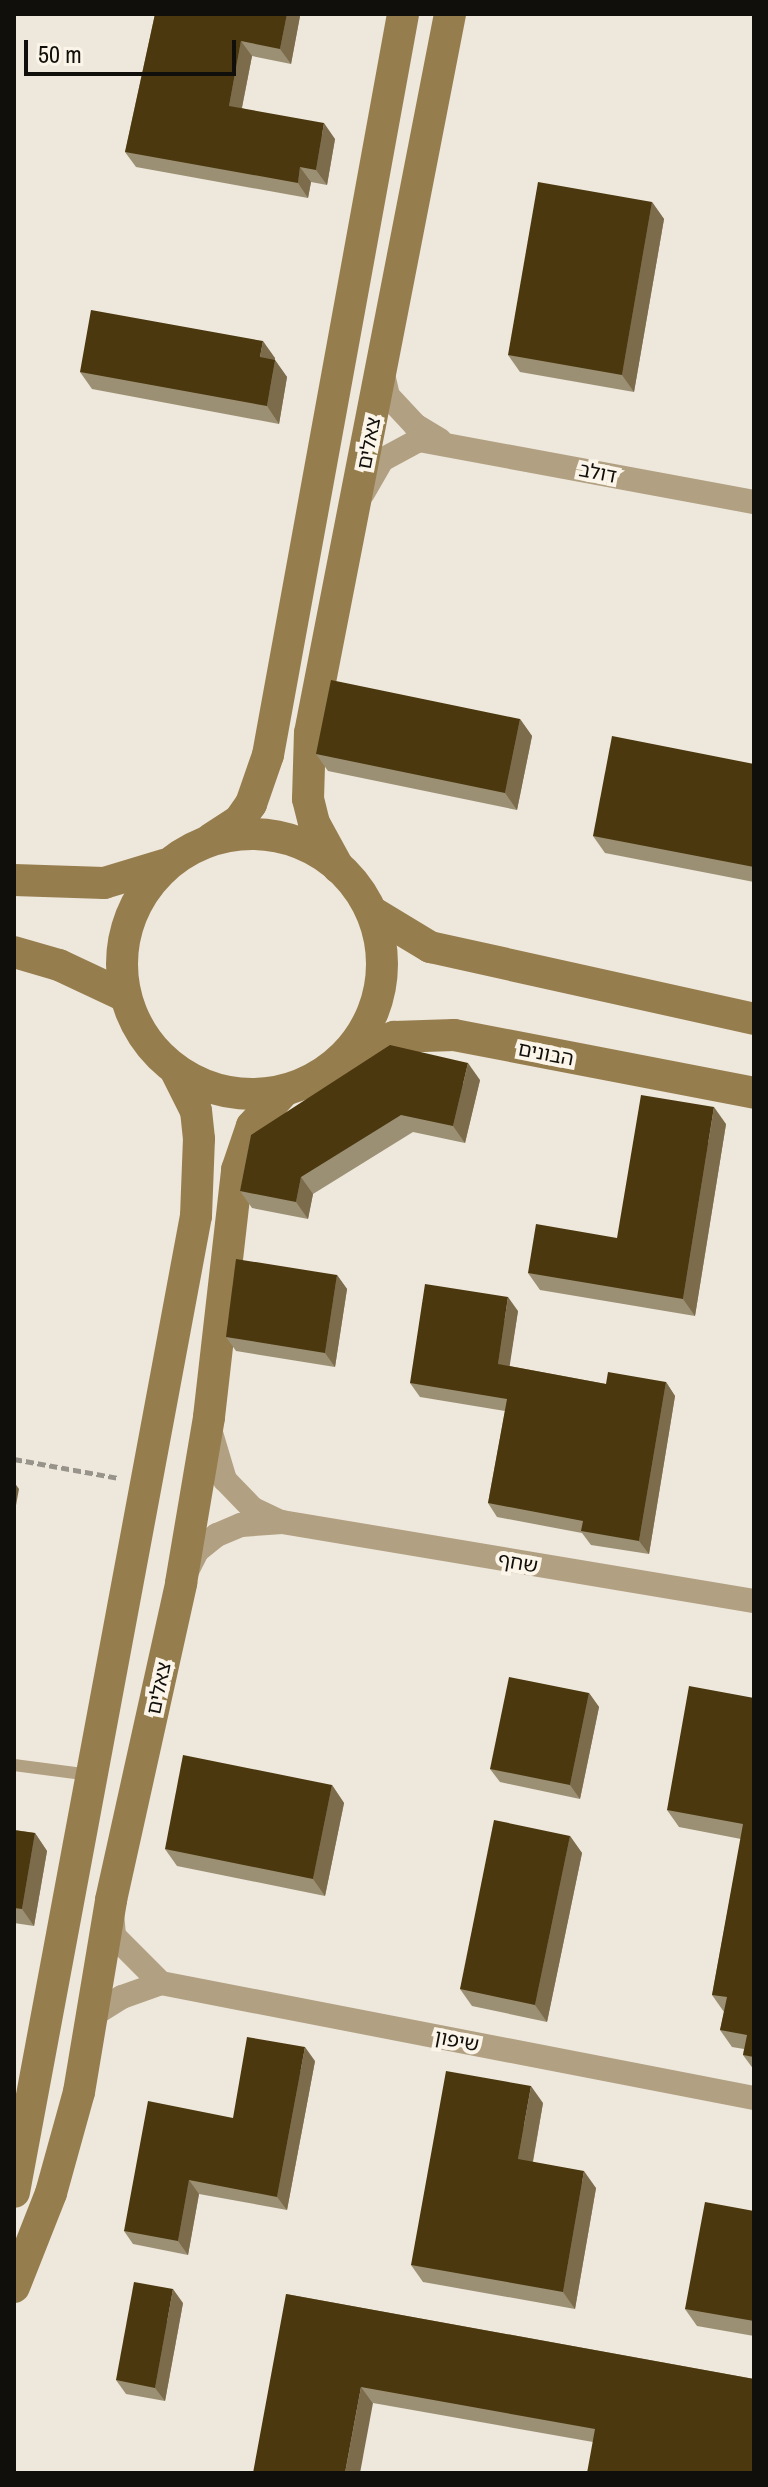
<!DOCTYPE html>
<html>
<head>
<meta charset="utf-8">
<style>
  body { margin:0 }
  #map { position:relative; width:768px; height:2487px; overflow:hidden; background:#eee7db; font-family:"Archivo Narrow","Noto Sans Hebrew",sans-serif }
  div>[style] { position:absolute }
  [style*='--x'] { left:calc(var(--x)*1px); top:calc(var(--y)*1px); width:calc(var(--w)*1px); rotate:calc(var(--a)*1deg) }
  .path>* { height:5px; margin-top:-2.5px; transform-origin:0; background:repeating-linear-gradient(90deg,#99948b 0 8px,transparent 0 12px) }
  .lane>* { height:12px; margin:-6px; padding:0 6px; transform-origin:6px; border-radius:6px; background:#b1a082 }
  .street>* { height:24px; margin:-12px; padding:0 12px; transform-origin:12px; border-radius:12px; background:#b1a082 }
  .secondary>* { height:32px; margin:-16px; padding:0 16px; transform-origin:16px; border-radius:16px; background:#967d4e }
  .secondary>.ring { margin:-16px; padding:0; box-sizing:content-box; background:none; border:32px solid #967d4e; border-radius:50% }
  .wall>* { inset:0; background:#9c9074 }
  .shaded-wall>* { inset:0; background:#7c6c4c }
  .building>* { inset:0; background:#4b380e }
  span { translate:-50% -50%; white-space:nowrap; text-align:center; line-height:1.15; -webkit-text-stroke:8px #fbf4e8; paint-order:stroke }
  .street-label { font-size:20px; color:#110f0b }
  .frame { position:absolute; inset:0; border:16px solid #110f0b; pointer-events:none }
  .scale { position:absolute; left:24px; top:40px; width:212px; height:36px; box-sizing:border-box; border:4px solid #110f0b; border-top:0; padding-left:10px; font-size:24px; line-height:28px; white-space:nowrap; color:#110f0b; -webkit-text-stroke:6px #fbf4e8; paint-order:stroke }
</style>
</head>
<body>
<div id="map">
  <div class="path">
    <i style="--x:14;--y:1459;--w:107;--a:10.3"></i>
  </div>
  <div class="lane">
    <i style="--x:14;--y:1765;--w:77;--a:7.5"></i>
  </div>
  <div class="street">
    <i style="--x:382;--y:370;--w:27;--a:77"></i>
    <i style="--x:388;--y:396;--w:40;--a:47"></i>
    <i style="--x:415;--y:425;--w:29;--a:31"></i>
    <i style="--x:363;--y:493;--w:38;--a:-60"></i>
    <i style="--x:382;--y:460;--w:42;--a:-28.4"></i>
    <i style="--x:419;--y:440;--w:341;--a:10.5"></i>
    <i style="--x:211;--y:1433;--w:49;--a:73.4"></i>
    <i style="--x:225;--y:1480;--w:40;--a:46"></i>
    <i style="--x:253;--y:1509;--w:29;--a:25"></i>
    <i style="--x:187;--y:1571;--w:22;--a:-63"></i>
    <i style="--x:197;--y:1551;--w:26;--a:-39"></i>
    <i style="--x:217;--y:1535;--w:26;--a:-23"></i>
    <i style="--x:241;--y:1525;--w:41;--a:-4.2"></i>
    <i style="--x:282;--y:1522;--w:479;--a:9.5"></i>
    <i style="--x:112;--y:1913;--w:23;--a:85"></i>
    <i style="--x:114;--y:1936;--w:66;--a:45"></i>
    <i style="--x:91;--y:2029;--w:14;--a:-82"></i>
    <i style="--x:93;--y:2015;--w:34;--a:-32"></i>
    <i style="--x:122;--y:1997;--w:41;--a:-19.7"></i>
    <i style="--x:161;--y:1983;--w:604;--a:10.98"></i>
  </div>
  <div class="secondary">
    <i class="ring" style="left:122px;top:834px;width:228px;height:228px"></i>
    <i style="--x:211;--y:839;--w:33;--a:-33"></i>
    <i style="--x:239;--y:821;--w:21;--a:-55"></i>
    <i style="--x:251;--y:804;--w:52;--a:-70.9"></i>
    <i style="--x:268;--y:755;--w:753;--a:-79.67"></i>
    <i style="--x:338;--y:867;--w:50;--a:-118.6"></i>
    <i style="--x:314;--y:823;--w:25;--a:-104"></i>
    <i style="--x:308;--y:799;--w:66;--a:-88.3"></i>
    <i style="--x:310;--y:733;--w:733;--a:-78.98"></i>
    <i style="--x:14;--y:880;--w:90;--a:1.9"></i>
    <i style="--x:104;--y:883;--w:63;--a:-16.7"></i>
    <i style="--x:372;--y:912;--w:68;--a:31.1"></i>
    <i style="--x:430;--y:947;--w:332;--a:12.5"></i>
    <i style="--x:14;--y:952;--w:47;--a:16.1"></i>
    <i style="--x:59;--y:965;--w:73;--a:25.2"></i>
    <i style="--x:345;--y:1059;--w:54;--a:-24.2"></i>
    <i style="--x:394;--y:1037;--w:60;--a:-1.9"></i>
    <i style="--x:454;--y:1035;--w:306;--a:10.9"></i>
    <i style="--x:14;--y:2192;--w:993;--a:-79.44"></i>
    <i style="--x:196;--y:1216;--w:77;--a:-87.8"></i>
    <i style="--x:199;--y:1139;--w:28;--a:-96"></i>
    <i style="--x:196;--y:1111;--w:45;--a:-116.6"></i>
    <i style="--x:14;--y:2287;--w:101;--a:-68.5"></i>
    <i style="--x:51;--y:2193;--w:105;--a:-74.5"></i>
    <i style="--x:79;--y:2092;--w:195;--a:-80.5"></i>
    <i style="--x:111;--y:1900;--w:325;--a:-77.5"></i>
    <i style="--x:181;--y:1583;--w:168;--a:-80.4"></i>
    <i style="--x:209;--y:1417;--w:249;--a:-83.5"></i>
    <i style="--x:237;--y:1170;--w:46;--a:-71.2"></i>
    <i style="--x:252;--y:1126;--w:46;--a:-47.6"></i>
  </div>
  <div class="wall">
    <i style="clip-path:polygon(155px 14px,300px 16px,291px 64px,252px 56px,242px 108px,335px 139px,327px 185px,311px 182px,308px 198px,136px 167px,125px 152px)"></i>
    <i style="clip-path:polygon(652px 202px,664px 219px,634px 392px,520px 372px,508px 355px)"></i>
    <i style="clip-path:polygon(275px 358px,275px 360px,287px 377px,279px 424px,92px 389px,80px 372px)"></i>
    <i style="clip-path:polygon(520px 719px,532px 736px,517px 810px,328px 771px,316px 754px)"></i>
    <i style="clip-path:polygon(754px 764px,754px 882px,605px 853px,593px 836px)"></i>
    <i style="clip-path:polygon(480px 1080px,465px 1143px,413px 1132px,313px 1194px,308px 1219px,252px 1208px,240px 1191px,251px 1135px)"></i>
    <i style="clip-path:polygon(726px 1124px,695px 1316px,540px 1290px,528px 1273px,617px 1238px)"></i>
    <i style="clip-path:polygon(337px 1275px,347px 1289px,335px 1367px,236px 1351px,226px 1337px)"></i>
    <i style="clip-path:polygon(518px 1311px,509px 1366px,606px 1384px,666px 1382px,675px 1396px,649px 1554px,591px 1545px,582px 1533px,497px 1517px,488px 1503px,505px 1411px,420px 1397px,410px 1383px)"></i>
    <i style="clip-path:polygon(589px 1693px,599px 1707px,580px 1799px,500px 1782px,490px 1769px)"></i>
    <i style="clip-path:polygon(754px 1698px,754px 2070px,743px 2055px,744px 2049px,732px 2047px,720px 2030px,724px 2012px,712px 1995px,741px 1839px,679px 1827px,667px 1810px)"></i>
    <i style="clip-path:polygon(332px 1785px,344px 1803px,325px 1896px,177px 1866px,165px 1849px)"></i>
    <i style="clip-path:polygon(14px 1830px,35px 1833px,47px 1851px,34px 1926px,14px 1923px)"></i>
    <i style="clip-path:polygon(570px 1836px,582px 1853px,547px 2022px,472px 2006px,460px 1989px)"></i>
    <i style="clip-path:polygon(315px 2061px,287px 2210px,199px 2194px,188px 2255px,133px 2244px,124px 2231px,233px 2118px)"></i>
    <i style="clip-path:polygon(543px 2103px,533px 2162px,596px 2188px,575px 2309px,423px 2282px,411px 2265px)"></i>
    <i style="clip-path:polygon(754px 2211px,754px 2336px,697px 2326px,685px 2309px)"></i>
    <i style="clip-path:polygon(286px 2294px,754px 2379px,593px 2442px,373px 2403px)"></i>
    <i style="clip-path:polygon(183px 2303px,165px 2401px,126px 2394px,116px 2380px)"></i>
  </div>
  <div class="shaded-wall">
    <i style="clip-path:polygon(287px 14px,299px 14px,300px 16px,291px 64px,280px 49px)"></i>
    <i style="clip-path:polygon(241px 41px,252px 56px,239px 122px,229px 106px)"></i>
    <i style="clip-path:polygon(324px 123px,335px 139px,327px 185px,316px 170px)"></i>
    <i style="clip-path:polygon(300px 167px,311px 182px,308px 198px,298px 183px)"></i>
    <i style="clip-path:polygon(652px 202px,664px 219px,634px 392px,622px 375px)"></i>
    <i style="clip-path:polygon(263px 341px,275px 358px,273px 374px,260px 357px)"></i>
    <i style="clip-path:polygon(275px 360px,287px 377px,279px 424px,267px 406px)"></i>
    <i style="clip-path:polygon(520px 719px,532px 736px,517px 810px,505px 793px)"></i>
    <i style="clip-path:polygon(468px 1063px,480px 1080px,465px 1143px,453px 1126px)"></i>
    <i style="clip-path:polygon(714px 1107px,726px 1124px,695px 1316px,683px 1299px)"></i>
    <i style="clip-path:polygon(301px 1177px,313px 1194px,308px 1219px,296px 1202px)"></i>
    <i style="clip-path:polygon(337px 1275px,347px 1289px,335px 1367px,325px 1353px)"></i>
    <i style="clip-path:polygon(508px 1297px,518px 1311px,508px 1377px,498px 1364px)"></i>
    <i style="clip-path:polygon(666px 1382px,675px 1396px,649px 1554px,639px 1541px)"></i>
    <i style="clip-path:polygon(14px 1482px,19px 1489px,14px 1516px)"></i>
    <i style="clip-path:polygon(589px 1693px,599px 1707px,580px 1799px,570px 1785px)"></i>
    <i style="clip-path:polygon(332px 1785px,344px 1803px,325px 1896px,313px 1879px)"></i>
    <i style="clip-path:polygon(35px 1833px,47px 1851px,34px 1926px,22px 1909px)"></i>
    <i style="clip-path:polygon(570px 1836px,582px 1853px,547px 2022px,535px 2005px)"></i>
    <i style="clip-path:polygon(305px 2047px,315px 2061px,287px 2210px,277px 2197px)"></i>
    <i style="clip-path:polygon(531px 2086px,543px 2103px,530px 2177px,518px 2159px)"></i>
    <i style="clip-path:polygon(584px 2171px,596px 2188px,575px 2309px,563px 2292px)"></i>
    <i style="clip-path:polygon(189px 2180px,199px 2194px,188px 2255px,178px 2241px)"></i>
    <i style="clip-path:polygon(173px 2289px,183px 2303px,165px 2401px,155px 2388px)"></i>
    <i style="clip-path:polygon(361px 2387px,373px 2403px,360px 2473px,345px 2473px)"></i>
  </div>
  <div class="building">
    <i style="clip-path:polygon(155px 14px,287px 14px,280px 49px,241px 41px,229px 106px,324px 123px,316px 170px,300px 167px,298px 183px,125px 152px)"></i>
    <i style="clip-path:polygon(538px 182px,652px 202px,622px 375px,508px 355px)"></i>
    <i style="clip-path:polygon(91px 310px,263px 341px,260px 357px,275px 360px,267px 406px,80px 372px)"></i>
    <i style="clip-path:polygon(331px 680px,520px 719px,505px 793px,316px 754px)"></i>
    <i style="clip-path:polygon(612px 736px,754px 764px,754px 867px,593px 836px)"></i>
    <i style="clip-path:polygon(390px 1045px,468px 1063px,453px 1126px,401px 1115px,301px 1177px,296px 1202px,240px 1191px,251px 1135px)"></i>
    <i style="clip-path:polygon(641px 1095px,714px 1107px,683px 1299px,528px 1273px,536px 1224px,617px 1238px)"></i>
    <i style="clip-path:polygon(236px 1259px,337px 1275px,325px 1353px,226px 1337px)"></i>
    <i style="clip-path:polygon(425px 1284px,508px 1297px,498px 1364px,606px 1384px,608px 1372px,666px 1382px,639px 1541px,581px 1531px,583px 1521px,488px 1503px,507px 1399px,410px 1383px)"></i>
    <i style="clip-path:polygon(509px 1677px,589px 1693px,570px 1785px,490px 1769px)"></i>
    <i style="clip-path:polygon(689px 1686px,754px 1698px,754px 2057px,743px 2055px,747px 2035px,720px 2030px,727px 1997px,712px 1995px,743px 1824px,667px 1810px)"></i>
    <i style="clip-path:polygon(183px 1755px,332px 1785px,313px 1879px,165px 1849px)"></i>
    <i style="clip-path:polygon(494px 1820px,570px 1836px,535px 2005px,460px 1989px)"></i>
    <i style="clip-path:polygon(14px 1830px,35px 1833px,22px 1909px,14px 1908px)"></i>
    <i style="clip-path:polygon(247px 2037px,305px 2047px,277px 2197px,189px 2180px,178px 2241px,124px 2231px,148px 2101px,233px 2118px)"></i>
    <i style="clip-path:polygon(446px 2071px,531px 2086px,518px 2159px,584px 2171px,563px 2292px,411px 2265px)"></i>
    <i style="clip-path:polygon(705px 2202px,754px 2211px,754px 2321px,685px 2309px)"></i>
    <i style="clip-path:polygon(134px 2282px,173px 2289px,155px 2388px,116px 2380px)"></i>
    <i style="clip-path:polygon(286px 2294px,754px 2379px,754px 2473px,587px 2473px,595px 2429px,361px 2387px,345px 2473px,253px 2473px)"></i>
  </div>
  <div class="street-label">
    <span style="left:368px;top:443px;rotate:-79deg">צאלים</span>
    <span style="left:598px;top:472px;rotate:11deg">דולב</span>
    <span style="left:546px;top:1053px;rotate:11deg">הבונים</span>
    <span style="left:518px;top:1562px;rotate:10deg">שחף</span>
    <span style="left:158px;top:1688px;rotate:-78deg">צאלים</span>
    <span style="left:457px;top:2040px;rotate:11deg">שיפון</span>
  </div>
  <div class="frame"></div>
  <div class="scale">50 m</div>
</div>
</body>
</html>
